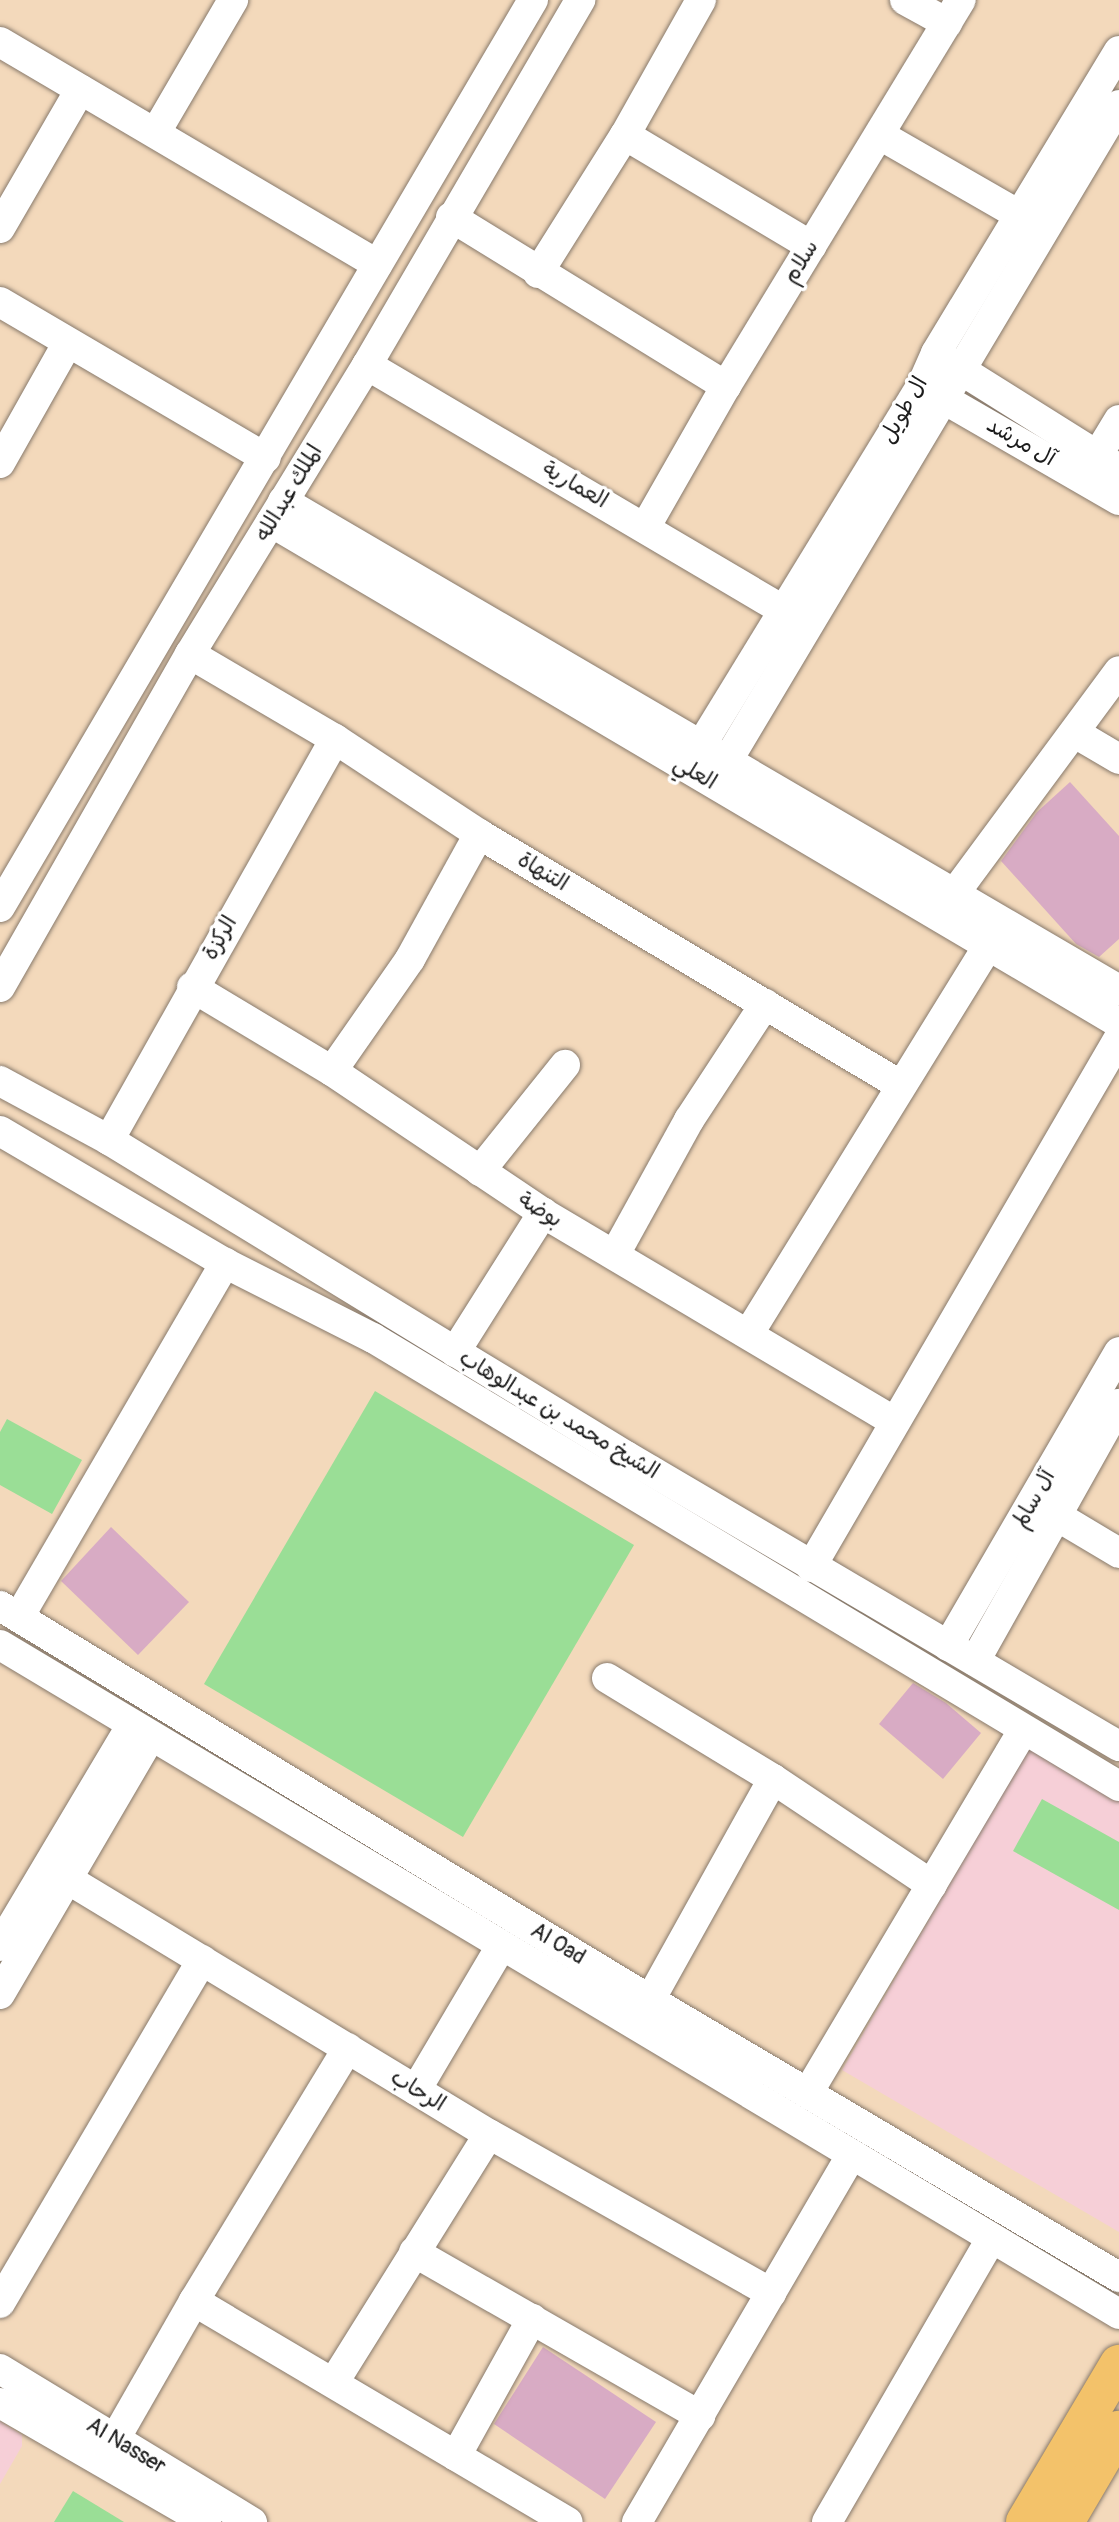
<!DOCTYPE html>
<html>
<head>
<meta charset="utf-8">
<style>
  body { margin:0 }
  #map { position:relative; width:1119px; height:2522px; overflow:hidden; background:#f3d9bb; font-family:Pangolin,"Playpen Sans Arabic",sans-serif }
  div>[style] { position:absolute }
  [style*='--x'] { left:calc(var(--x)*1px); top:calc(var(--y)*1px); width:calc(var(--w)*1px); rotate:calc(var(--a)*1deg) }
  .built>* { inset:0; background:#f6cfd7 }
  .green>* { inset:0; background:#9ade96 }
  .building>* { inset:0; background:#d8abc4 }
  .roads { filter:drop-shadow(0 0 2px #887a6c) drop-shadow(0 0 2px #887a6c) }
  .minor>* { height:30px; margin:-15px; padding:0 15px; transform-origin:15px; border-radius:15px; background:#fff }
  .major>* { height:38px; margin:-19px; padding:0 19px; transform-origin:19px; border-radius:19px; background:#f3c26a }
  span { translate:-50% -50%; white-space:nowrap; text-align:center; line-height:1.15; -webkit-text-stroke:7px #fff; paint-order:stroke }
  .street-label { font-size:22px; color:#1c1c1c }
</style>
</head>
<body>
<div id="map">
  <div class="built">
    <i style="clip-path:polygon(1030px 1745px,1119px 1797px,1119px 2232px,842px 2070px)"></i>
    <i style="clip-path:polygon(0 2421px,22px 2435px,22px 2446px,0 2484px)"></i>
  </div>
  <div class="green">
    <i style="clip-path:polygon(375px 1391px,634px 1545px,463px 1837px,204px 1684px)"></i>
    <i style="clip-path:polygon(7px 1419px,82px 1460px,52px 1514px,0 1485px,0 1432px)"></i>
    <i style="clip-path:polygon(1042px 1799px,1119px 1842px,1119px 1910px,1013px 1851px)"></i>
    <i style="clip-path:polygon(73px 2491px,124px 2522px,54px 2522px)"></i>
  </div>
  <div class="building">
    <i style="clip-path:polygon(1070px 782px,1119px 836px,1119px 939px,1099px 957px,1076px 944px,1001px 861px,1037px 812px)"></i>
    <i style="clip-path:polygon(111px 1527px,189px 1602px,138px 1655px,61px 1581px)"></i>
    <i style="clip-path:polygon(913px 1683px,946px 1703px,981px 1733px,943px 1779px,879px 1724px)"></i>
    <i style="clip-path:polygon(543px 2347px,656px 2422px,605px 2499px,494px 2424px)"></i>
  </div>
  <div class="roads">
    <div class="minor">
      <i style="--x:905;--y:0;--w:48;--a:28.7"></i>
      <i style="--x:0;--y:42;--w:438;--a:30.5"></i>
      <i style="--x:156;--y:132;--w:153;--a:-59.7"></i>
      <i style="--x:625;--y:135;--w:217;--a:30.8"></i>
      <i style="--x:880;--y:135;--w:160;--a:29.9"></i>
      <i style="--x:451;--y:217;--w:323;--a:31.6"></i>
      <i style="--x:0;--y:228;--w:160;--a:-59.9"></i>
      <i style="--x:538;--y:273;--w:163;--a:-57.8"></i>
      <i style="--x:625;--y:135;--w:155;--a:-60.6"></i>
      <i style="--x:0;--y:302;--w:308;--a:30.4"></i>
      <i style="--x:945;--y:360;--w:205;--a:32.1"></i>
      <i style="--x:367;--y:365;--w:481;--a:30.5"></i>
      <i style="--x:930;--y:391;--w:218;--a:30"></i>
      <i style="--x:1097;--y:456;--w:42;--a:-58.6"></i>
      <i style="--x:0;--y:463;--w:137;--a:-60.6"></i>
      <i style="--x:283;--y:501;--w:969;--a:30.32"></i>
      <i style="--x:271;--y:522;--w:985;--a:30.57"></i>
      <i style="--x:646;--y:526;--w:161;--a:-60.3"></i>
      <i style="--x:726;--y:386;--w:452;--a:-58.7"></i>
      <i style="--x:190;--y:654;--w:168;--a:30.4"></i>
      <i style="--x:335;--y:739;--w:173;--a:33.4"></i>
      <i style="--x:479;--y:834;--w:490;--a:30.8"></i>
      <i style="--x:1075;--y:733;--w:51;--a:30.6"></i>
      <i style="--x:689;--y:765;--w:444;--a:-58.5"></i>
      <i style="--x:921;--y:387;--w:37;--a:-66"></i>
      <i style="--x:936;--y:353;--w:353;--a:-58.8"></i>
      <i style="--x:717;--y:778;--w:784;--a:-59.15"></i>
      <i style="--x:954;--y:894;--w:277;--a:-53.5"></i>
      <i style="--x:0;--y:907;--w:1052;--a:-59.56"></i>
      <i style="--x:0;--y:987;--w:383;--a:-60.3"></i>
      <i style="--x:190;--y:654;--w:339;--a:-58.5"></i>
      <i style="--x:367;--y:365;--w:423;--a:-59.7"></i>
      <i style="--x:192;--y:987;--w:163;--a:31"></i>
      <i style="--x:332;--y:1071;--w:254;--a:33.9"></i>
      <i style="--x:543;--y:1213;--w:409;--a:30.7"></i>
      <i style="--x:332;--y:1071;--w:136;--a:-55.1"></i>
      <i style="--x:410;--y:959;--w:143;--a:-61.1"></i>
      <i style="--x:0;--y:1081;--w:124;--a:28.4"></i>
      <i style="--x:109;--y:1140;--w:606;--a:31.43"></i>
      <i style="--x:626;--y:1456;--w:572;--a:30.47"></i>
      <i style="--x:0;--y:1131;--w:261;--a:30.4"></i>
      <i style="--x:225;--y:1263;--w:166;--a:26.9"></i>
      <i style="--x:373;--y:1338;--w:870;--a:30.99"></i>
      <i style="--x:109;--y:1140;--w:460;--a:-60.6"></i>
      <i style="--x:480;--y:1171;--w:136;--a:-51.3"></i>
      <i style="--x:615;--y:1254;--w:153;--a:-61.1"></i>
      <i style="--x:689;--y:1120;--w:139;--a:-56.8"></i>
      <i style="--x:749;--y:1333;--w:455;--a:-58.3"></i>
      <i style="--x:455;--y:1352;--w:165;--a:-57.7"></i>
      <i style="--x:1057;--y:1516;--w:72;--a:30.8"></i>
      <i style="--x:811;--y:1567;--w:612;--a:-59.79"></i>
      <i style="--x:0;--y:1606;--w:760;--a:31.22"></i>
      <i style="--x:650;--y:2000;--w:545;--a:30.57"></i>
      <i style="--x:19;--y:1617;--w:410;--a:-59.8"></i>
      <i style="--x:0;--y:1645;--w:1304;--a:30.87"></i>
      <i style="--x:948;--y:1646;--w:340;--a:-59.8"></i>
      <i style="--x:975;--y:1661;--w:295;--a:-60.7"></i>
      <i style="--x:607;--y:1678;--w:194;--a:31.3"></i>
      <i style="--x:773;--y:1779;--w:191;--a:33.7"></i>
      <i style="--x:69;--y:1880;--w:491;--a:31.2"></i>
      <i style="--x:489;--y:2134;--w:324;--a:29.4"></i>
      <i style="--x:0;--y:1946;--w:257;--a:-59.2"></i>
      <i style="--x:0;--y:1994;--w:299;--a:-59.7"></i>
      <i style="--x:650;--y:2000;--w:253;--a:-60.9"></i>
      <i style="--x:416;--y:2090;--w:167;--a:-59.4"></i>
      <i style="--x:809;--y:2091;--w:420;--a:-59.3"></i>
      <i style="--x:414;--y:2252;--w:330;--a:29.8"></i>
      <i style="--x:194;--y:2301;--w:434;--a:30.6"></i>
      <i style="--x:0;--y:2303;--w:398;--a:-59.5"></i>
      <i style="--x:0;--y:2369;--w:295;--a:31.3"></i>
      <i style="--x:334;--y:2382;--w:292;--a:-58"></i>
      <i style="--x:0;--y:2403;--w:238;--a:30"></i>
      <i style="--x:115;--y:2439;--w:159;--a:-60.2"></i>
      <i style="--x:194;--y:2301;--w:296;--a:-58.7"></i>
      <i style="--x:456;--y:2456;--w:157;--a:-61"></i>
      <i style="--x:637;--y:2522;--w:424;--a:-59.7"></i>
      <i style="--x:827;--y:2522;--w:327;--a:-59.9"></i>
    </div>
    <div class="major">
      <i style="--x:1025;--y:2522;--w:184;--a:-59.3"></i>
      <i style="--x:1065;--y:2522;--w:107;--a:-59.6"></i>
    </div>
  </div>
  <div class="street-label">
    <span style="left:801px;top:262px;rotate:-59deg">سلام</span>
    <span style="left:904px;top:410px;rotate:-60deg">ال طويل</span>
    <span style="left:1021px;top:442px;rotate:30deg">آل مرشد</span>
    <span style="left:575px;top:485px;rotate:30deg">العمارية</span>
    <span style="left:289px;top:493px;rotate:-59deg">الملك عبدالله</span>
    <span style="left:695px;top:773px;rotate:30deg">العلي</span>
    <span style="left:543px;top:872px;rotate:31deg">التنهاة</span>
    <span style="left:220px;top:938px;rotate:-60deg">الركزة</span>
    <span style="left:540px;top:1210px;rotate:32deg">بوضة</span>
    <span style="left:559px;top:1415px;rotate:31deg">الشيخ محمد بن عبدالوهاب</span>
    <span style="left:1034px;top:1499px;rotate:-60deg">آل سالم</span>
    <span style="left:558px;top:1944px;rotate:31deg">Al Oad</span>
    <span style="left:418px;top:2091px;rotate:31deg">الرحاب</span>
    <span style="left:126px;top:2446px;rotate:31deg">Al Nasser</span>
  </div>
</div>
</body>
</html>
